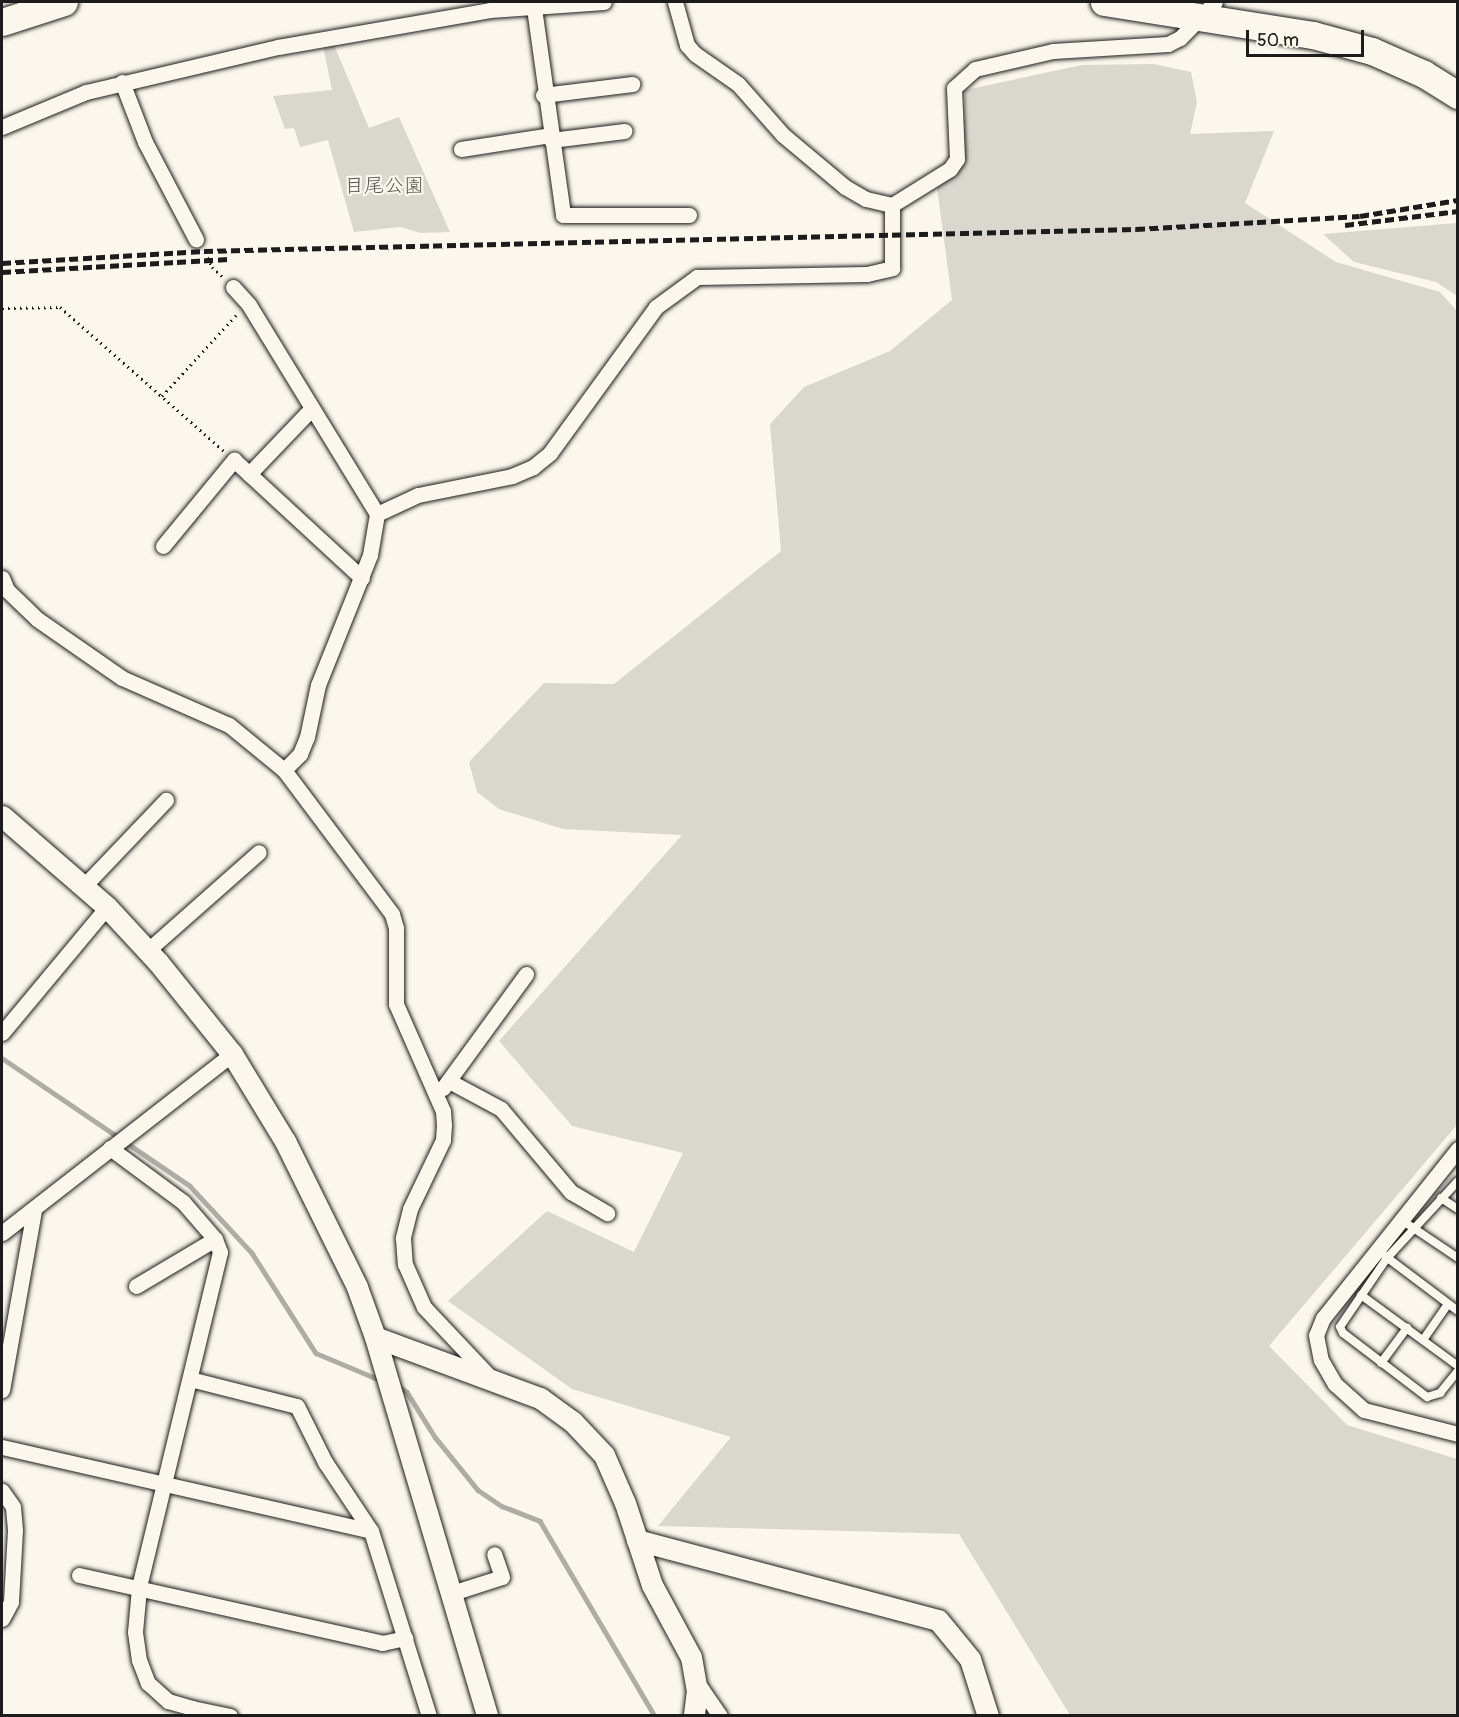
<!DOCTYPE html>
<html>
<head>
<meta charset="utf-8">
<style>
  body { margin:0 }
  #map { position:relative; width:1459px; height:1717px; overflow:hidden; background:#fbf7ec; font-family:Pangolin,"Klee One",sans-serif }
  div>[style] { position:absolute }
  [style*='--x'] { left:calc(var(--x)*1px); top:calc(var(--y)*1px); width:calc(var(--w)*1px); rotate:calc(var(--a)*1deg) }
  .green>* { inset:0; background:#dad7ce }
  .stream>* { height:4.5px; margin:-2.25px; padding:0 2.25px; transform-origin:2.25px; border-radius:2.25px; background:#afaca5 }
  .path>* { height:3px; margin-top:-1.5px; transform-origin:0; background:repeating-linear-gradient(90deg,#1c1c1c 0 1.5px,transparent 0 6px) }
  .roads { filter:drop-shadow(0 0 2px #1c1c1c) drop-shadow(0 0 2px #1c1c1c) }
  .lane>* { height:8px; margin:-4px; padding:0 4px; transform-origin:4px; border-radius:4px; background:#fbf7ec }
  .street>* { height:15px; margin:-7.5px; padding:0 7.5px; transform-origin:7.5px; border-radius:7.5px; background:#fbf7ec }
  .secondary>* { height:21px; margin:-10.5px; padding:0 10.5px; transform-origin:10.5px; border-radius:10.5px; background:#fbf7ec }
  .highway>* { height:27px; margin:-13.5px; padding:0 13.5px; transform-origin:13.5px; border-radius:13.5px; background:#fbf7ec }
  .rail>* { height:4.5px; margin-top:-2.25px; transform-origin:0; background:repeating-linear-gradient(90deg,#1c1c1c 0 9px,transparent 0 13.5px) }
  span { translate:-50% -50%; white-space:nowrap; text-align:center; line-height:1.15; -webkit-text-stroke:4.5px #fbf7ec; paint-order:stroke }
  .park-label { font-size:20px; color:#555451 }
  .frame { position:absolute; inset:0; border:3px solid #1c1c1c; pointer-events:none }
  .scale { position:absolute; left:1246px; top:30px; width:118px; height:27px; box-sizing:border-box; border:3px solid #1c1c1c; border-top:0; padding-left:8px; font-size:18px; line-height:21px; white-space:nowrap; color:#1c1c1c; -webkit-text-stroke:4px #fbf7ec; paint-order:stroke }
</style>
</head>
<body>
<div id="map">
  <div class="green">
    <i style="clip-path:polygon(334px 45px,369px 128px,399px 117px,450px 232px,421px 233px,400px 227px,354px 232px,328px 140px,300px 147px,294px 128px,285px 129px,273px 96px,332px 90px,323px 46px)"></i>
    <i style="clip-path:polygon(1154px 64px,1191px 72px,1197px 102px,1190px 134px,1274px 131px,1245px 203px,1336px 262px,1440px 292px,1457px 311px,1457px 1125px,1269px 1346px,1347px 1425px,1457px 1459px,1457px 1715px,1070px 1715px,959px 1534px,658px 1526px,731px 1437px,572px 1389px,448px 1301px,547px 1211px,634px 1252px,683px 1153px,572px 1126px,499px 1041px,682px 835px,563px 829px,499px 809px,477px 792px,469px 762px,544px 683px,614px 684px,781px 551px,770px 424px,804px 387px,890px 351px,952px 300px,937px 187px,964px 161px,965px 90px,1082px 65px)"></i>
    <i style="clip-path:polygon(1457px 223px,1457px 296px,1436px 282px,1354px 262px,1323px 234px)"></i>
  </div>
  <div class="stream">
    <i style="--x:2;--y:1058;--w:227;--a:34.2"></i>
    <i style="--x:190;--y:1186;--w:91;--a:47.2"></i>
    <i style="--x:252;--y:1253;--w:119;--a:57.4"></i>
    <i style="--x:316;--y:1353;--w:69;--a:22.9"></i>
    <i style="--x:397;--y:1385;--w:12;--a:35"></i>
    <i style="--x:407;--y:1392;--w:53;--a:58.1"></i>
    <i style="--x:435;--y:1437;--w:68;--a:50.9"></i>
    <i style="--x:478;--y:1490;--w:29;--a:34"></i>
    <i style="--x:502;--y:1506;--w:41;--a:21.5"></i>
    <i style="--x:540;--y:1521;--w:226;--a:59.5"></i>
  </div>
  <div class="path">
    <i style="--x:205;--y:252;--w:17;--a:65"></i>
    <i style="--x:212;--y:267;--w:15;--a:42"></i>
    <i style="--x:2;--y:308;--w:58;--a:-1"></i>
    <i style="--x:60;--y:307;--w:218;--a:41.3"></i>
    <i style="--x:162;--y:396;--w:113;--a:-47.5"></i>
  </div>
  <div class="roads">
    <div class="lane">
      <i style="--x:1458;--y:1181;--w:105;--a:132.7"></i>
      <i style="--x:1387;--y:1258;--w:83;--a:124.3"></i>
      <i style="--x:1340;--y:1327;--w:7;--a:63"></i>
      <i style="--x:1343;--y:1333;--w:106;--a:37.3"></i>
      <i style="--x:1427;--y:1397;--w:14;--a:-17"></i>
      <i style="--x:1440;--y:1393;--w:28;--a:-51"></i>
      <i style="--x:1441;--y:1198;--w:20;--a:33"></i>
      <i style="--x:1400;--y:1219;--w:70;--a:33.9"></i>
      <i style="--x:1385;--y:1256;--w:91;--a:37"></i>
      <i style="--x:1361;--y:1295;--w:120;--a:36.2"></i>
      <i style="--x:1423;--y:1340;--w:44;--a:-55.2"></i>
      <i style="--x:1381;--y:1363;--w:44;--a:-53.4"></i>
    </div>
    <div class="street">
      <i style="--x:675;--y:2;--w:45;--a:74.4"></i>
      <i style="--x:687;--y:45;--w:12;--a:48"></i>
      <i style="--x:695;--y:54;--w:52;--a:34.9"></i>
      <i style="--x:738;--y:84;--w:68;--a:48.6"></i>
      <i style="--x:783;--y:135;--w:81;--a:40"></i>
      <i style="--x:845;--y:187;--w:24;--a:30"></i>
      <i style="--x:866;--y:199;--w:27;--a:13"></i>
      <i style="--x:892;--y:205;--w:68;--a:-31.8"></i>
      <i style="--x:950;--y:169;--w:12;--a:-55"></i>
      <i style="--x:957;--y:159;--w:71;--a:-92.4"></i>
      <i style="--x:954;--y:88;--w:28;--a:-42"></i>
      <i style="--x:975;--y:69;--w:80;--a:-13"></i>
      <i style="--x:1053;--y:51;--w:115;--a:-3.5"></i>
      <i style="--x:1168;--y:44;--w:13;--a:-27"></i>
      <i style="--x:1180;--y:38;--w:50;--a:-45.8"></i>
      <i style="--x:534;--y:8;--w:209;--a:82"></i>
      <i style="--x:563;--y:215;--w:126;--a:0"></i>
      <i style="--x:122;--y:82;--w:64;--a:69"></i>
      <i style="--x:145;--y:142;--w:110;--a:62.3"></i>
      <i style="--x:543;--y:95;--w:90;--a:-7"></i>
      <i style="--x:2;--y:127;--w:91;--a:-22.6"></i>
      <i style="--x:86;--y:92;--w:197;--a:-13.2"></i>
      <i style="--x:278;--y:47;--w:215;--a:-9.9"></i>
      <i style="--x:490;--y:10;--w:114;--a:-4"></i>
      <i style="--x:551;--y:140;--w:74;--a:-7"></i>
      <i style="--x:461;--y:149;--w:90;--a:-8.9"></i>
      <i style="--x:233;--y:287;--w:24;--a:48"></i>
      <i style="--x:249;--y:305;--w:245;--a:58.5"></i>
      <i style="--x:249;--y:474;--w:91;--a:-46.3"></i>
      <i style="--x:163;--y:546;--w:112;--a:-50.5"></i>
      <i style="--x:234;--y:460;--w:174;--a:42.7"></i>
      <i style="--x:2;--y:578;--w:13;--a:67"></i>
      <i style="--x:7;--y:590;--w:42;--a:44"></i>
      <i style="--x:37;--y:619;--w:103;--a:34.8"></i>
      <i style="--x:122;--y:678;--w:117;--a:23.7"></i>
      <i style="--x:229;--y:725;--w:71;--a:39.3"></i>
      <i style="--x:284;--y:770;--w:180;--a:53.1"></i>
      <i style="--x:392;--y:914;--w:15;--a:74"></i>
      <i style="--x:396;--y:928;--w:76;--a:90"></i>
      <i style="--x:396;--y:1004;--w:117;--a:66.3"></i>
      <i style="--x:443;--y:1111;--w:14;--a:86"></i>
      <i style="--x:444;--y:1125;--w:15;--a:94"></i>
      <i style="--x:443;--y:1140;--w:76;--a:115.6"></i>
      <i style="--x:410;--y:1209;--w:30;--a:104"></i>
      <i style="--x:403;--y:1238;--w:26;--a:86"></i>
      <i style="--x:405;--y:1264;--w:47;--a:66.2"></i>
      <i style="--x:424;--y:1307;--w:95;--a:46.7"></i>
      <i style="--x:284;--y:770;--w:23;--a:-45"></i>
      <i style="--x:300;--y:754;--w:18;--a:-68"></i>
      <i style="--x:307;--y:737;--w:53;--a:-78.1"></i>
      <i style="--x:318;--y:685;--w:140;--a:-68.2"></i>
      <i style="--x:370;--y:555;--w:42;--a:-80.3"></i>
      <i style="--x:377;--y:514;--w:45;--a:-24.9"></i>
      <i style="--x:418;--y:495;--w:96;--a:-11.4"></i>
      <i style="--x:512;--y:476;--w:23;--a:-23"></i>
      <i style="--x:533;--y:467;--w:22;--a:-39"></i>
      <i style="--x:550;--y:453;--w:180;--a:-54"></i>
      <i style="--x:656;--y:307;--w:51;--a:-36.2"></i>
      <i style="--x:697;--y:277;--w:170;--a:-1"></i>
      <i style="--x:867;--y:274;--w:26;--a:-13"></i>
      <i style="--x:892;--y:268;--w:63;--a:-90"></i>
      <i style="--x:84;--y:886;--w:119;--a:-46.4"></i>
      <i style="--x:147;--y:951;--w:149;--a:-41.5"></i>
      <i style="--x:2;--y:1033;--w:164;--a:-50.2"></i>
      <i style="--x:449;--y:1081;--w:59;--a:28.3"></i>
      <i style="--x:501;--y:1109;--w:109;--a:49.9"></i>
      <i style="--x:571;--y:1192;--w:42;--a:30.3"></i>
      <i style="--x:443;--y:1088;--w:141;--a:-53.9"></i>
      <i style="--x:110;--y:1148;--w:91;--a:36.5"></i>
      <i style="--x:183;--y:1202;--w:49;--a:49.1"></i>
      <i style="--x:215;--y:1239;--w:14;--a:69"></i>
      <i style="--x:220;--y:1252;--w:346;--a:103.6"></i>
      <i style="--x:139;--y:1588;--w:44;--a:95.2"></i>
      <i style="--x:135;--y:1632;--w:28;--a:82"></i>
      <i style="--x:139;--y:1660;--w:25;--a:69"></i>
      <i style="--x:148;--y:1683;--w:27;--a:42"></i>
      <i style="--x:168;--y:1701;--w:25;--a:16"></i>
      <i style="--x:192;--y:1708;--w:9;--a:63"></i>
      <i style="--x:1458;--y:1149;--w:216;--a:128.6"></i>
      <i style="--x:1323;--y:1318;--w:18;--a:112"></i>
      <i style="--x:1316;--y:1335;--w:25;--a:79"></i>
      <i style="--x:1321;--y:1360;--w:28;--a:60"></i>
      <i style="--x:1335;--y:1384;--w:39;--a:42"></i>
      <i style="--x:1364;--y:1410;--w:97;--a:14.3"></i>
      <i style="--x:2;--y:1233;--w:291;--a:-37.9"></i>
      <i style="--x:136;--y:1286;--w:92;--a:-30.7"></i>
      <i style="--x:190;--y:1379;--w:110;--a:14.2"></i>
      <i style="--x:297;--y:1406;--w:63;--a:63.4"></i>
      <i style="--x:325;--y:1462;--w:83;--a:56.3"></i>
      <i style="--x:2;--y:1390;--w:183;--a:-79.9"></i>
      <i style="--x:2;--y:1447;--w:378;--a:12.8"></i>
      <i style="--x:371;--y:1531;--w:194;--a:72.6"></i>
      <i style="--x:2;--y:1491;--w:19;--a:55"></i>
      <i style="--x:13;--y:1507;--w:23;--a:85"></i>
      <i style="--x:15;--y:1530;--w:72;--a:93.2"></i>
      <i style="--x:11;--y:1602;--w:19;--a:118"></i>
      <i style="--x:79;--y:1575;--w:311;--a:12.6"></i>
      <i style="--x:382;--y:1643;--w:24;--a:-12"></i>
      <i style="--x:452;--y:1593;--w:52;--a:-17.7"></i>
      <i style="--x:502;--y:1577;--w:24;--a:-109"></i>
      <i style="--x:696;--y:1681;--w:42;--a:55.6"></i>
      <i style="--x:192;--y:1708;--w:39;--a:12"></i>
    </div>
    <div class="secondary">
      <i style="--x:2;--y:816;--w:139;--a:40.9"></i>
      <i style="--x:107;--y:907;--w:75;--a:47.2"></i>
      <i style="--x:158;--y:962;--w:118;--a:51.2"></i>
      <i style="--x:232;--y:1054;--w:102;--a:58.7"></i>
      <i style="--x:285;--y:1141;--w:163;--a:63.7"></i>
      <i style="--x:357;--y:1287;--w:53;--a:70.2"></i>
      <i style="--x:375;--y:1337;--w:395;--a:73.5"></i>
      <i style="--x:375;--y:1337;--w:176;--a:20.3"></i>
      <i style="--x:540;--y:1398;--w:39;--a:36"></i>
      <i style="--x:572;--y:1421;--w:47;--a:46.7"></i>
      <i style="--x:604;--y:1455;--w:52;--a:66.4"></i>
      <i style="--x:625;--y:1503;--w:86;--a:71.8"></i>
      <i style="--x:652;--y:1585;--w:82;--a:61.6"></i>
      <i style="--x:691;--y:1657;--w:34;--a:80"></i>
      <i style="--x:697;--y:1690;--w:26;--a:97"></i>
      <i style="--x:637;--y:1540;--w:311;--a:14.9"></i>
      <i style="--x:938;--y:1620;--w:50;--a:50.6"></i>
      <i style="--x:970;--y:1659;--w:60;--a:72.5"></i>
    </div>
    <div class="highway">
      <i style="--x:1104;--y:2;--w:212;--a:9"></i>
      <i style="--x:1313;--y:35;--w:61;--a:15.2"></i>
      <i style="--x:1372;--y:51;--w:57;--a:23.9"></i>
      <i style="--x:1424;--y:74;--w:40;--a:32"></i>
      <i style="--x:2;--y:22;--w:65;--a:-17.9"></i>
    </div>
  </div>
  <div class="rail">
    <i style="--x:1345;--y:225;--w:114;--a:-7.1"></i>
    <i style="--x:2;--y:263;--w:202;--a:-3.4"></i>
    <i style="--x:204;--y:251;--w:932;--a:-1.35"></i>
    <i style="--x:1136;--y:229;--w:224;--a:-3.3"></i>
    <i style="--x:1360;--y:216;--w:99;--a:-9.3"></i>
    <i style="--x:2;--y:272;--w:227;--a:-3.3"></i>
  </div>
  <div class="park-label">
    <span style="left:384px;top:185px">目尾公園</span>
  </div>
  <div class="frame"></div>
  <div class="scale">50 m</div>
</div>
</body>
</html>
